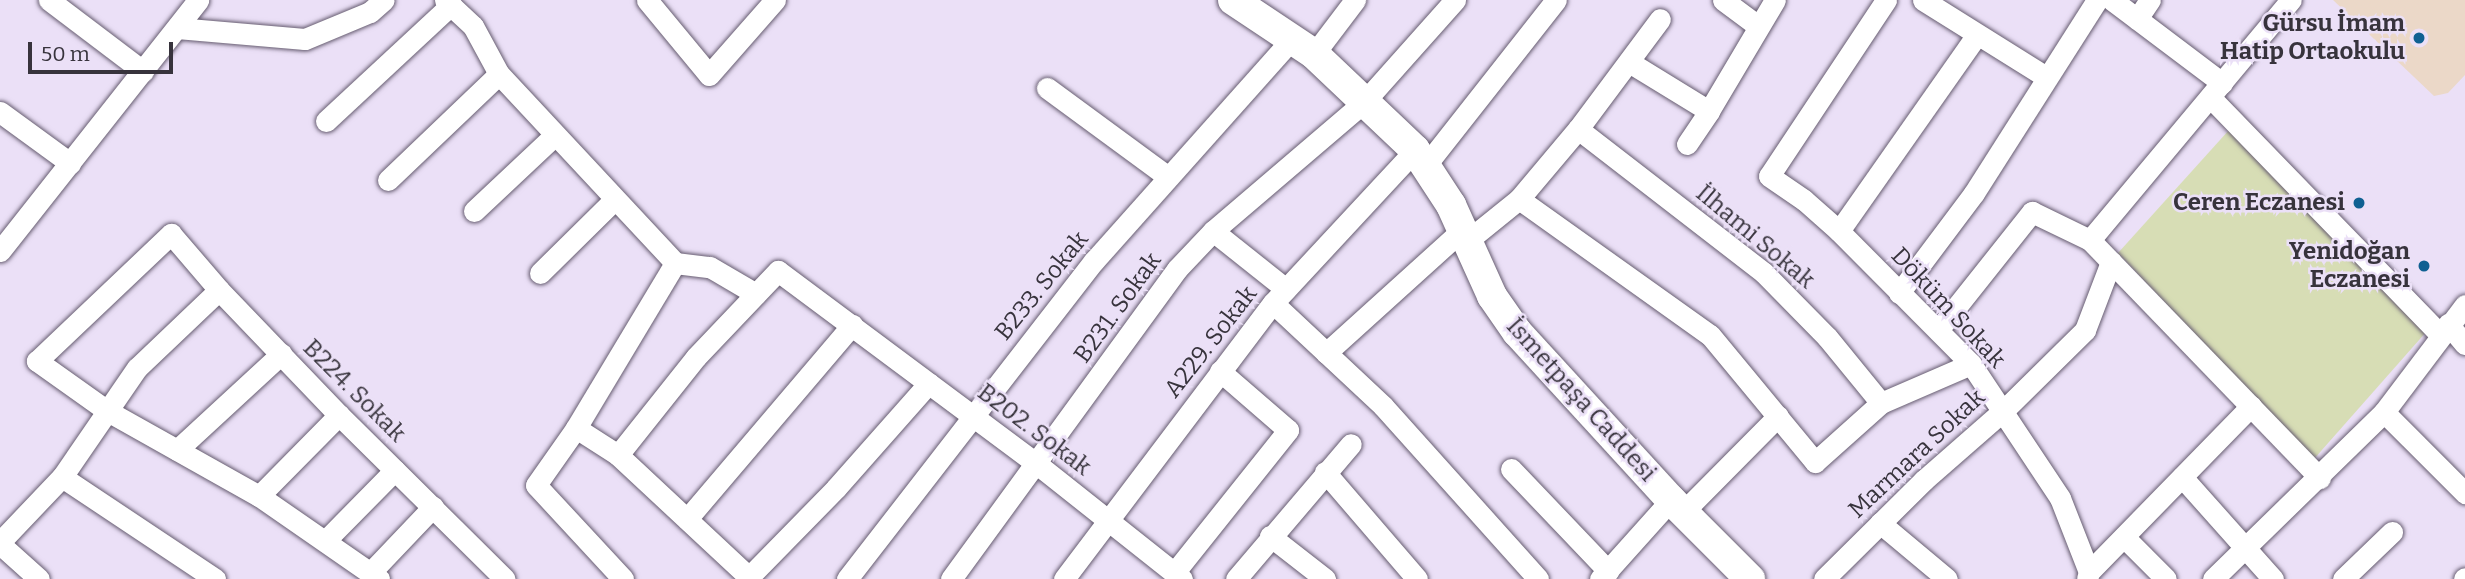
<!DOCTYPE html>
<html>
<head>
<meta charset="utf-8">
<style>
  body { margin:0 }
  #map { position:relative; width:2465px; height:579px; overflow:hidden; background:#ebe0f7; font-family:Bitter,serif }
  div>[style] { position:absolute }
  [style*='--x'] { left:calc(var(--x)*1px); top:calc(var(--y)*1px); width:calc(var(--w)*1px); rotate:calc(var(--a)*1deg) }
  .education>* { inset:0; background:#ebd8c8 }
  .green>* { inset:0; background:#d7ddb5 }
  .roads { filter:drop-shadow(0 0 2px #665c70) drop-shadow(0 0 2px #665c70) }
  .minor>* { height:21px; margin:-10.5px; padding:0 10.5px; transform-origin:10.5px; border-radius:10.5px; background:#fff }
  .secondary>* { height:30px; margin:-15px; padding:0 15px; transform-origin:15px; border-radius:15px; background:#fff }
  .dots>* { width:19px; height:19px; translate:-50% -50%; box-sizing:border-box; border:4px solid #ebe0f7; border-radius:50% }
  span { translate:-50% -50%; white-space:nowrap; text-align:center; line-height:1.15; -webkit-text-stroke:5px #ebe0f7; paint-order:stroke }
  .poi-label { font-size:24px; color:#37333c; font-weight:700 }
  .right { translate:-100% -50%; text-align:right }
  .street-label { font-size:24px; color:#37333c }
  .scale { position:absolute; left:28px; top:42px; width:145px; height:32px; box-sizing:border-box; border:4px solid #37333c; border-top:0; padding-left:9px; font-size:21px; line-height:24px; white-space:nowrap; color:#37333c; -webkit-text-stroke:5px #ebe0f7; paint-order:stroke }
</style>
</head>
<body>
<div id="map">
  <div class="education">
    <i style="clip-path:polygon(2333px 0,2465px 0,2465px 75px,2448px 93px,2434px 96px)"></i>
  </div>
  <div class="green">
    <i style="clip-path:polygon(2229px 130px,2427px 331px,2314px 459px,2118px 253px)"></i>
  </div>
  <div class="roads">
    <div class="minor">
      <i style="--x:49;--y:0;--w:118;--a:37.1"></i>
      <i style="--x:445;--y:0;--w:38;--a:43"></i>
      <i style="--x:473;--y:26;--w:55;--a:61.6"></i>
      <i style="--x:499;--y:74;--w:258;--a:47"></i>
      <i style="--x:647;--y:0;--w:97;--a:50.4"></i>
      <i style="--x:709;--y:75;--w:100;--a:-48.7"></i>
      <i style="--x:1723;--y:0;--w:44;--a:36.6"></i>
      <i style="--x:1886;--y:0;--w:211;--a:123.6"></i>
      <i style="--x:1769;--y:176;--w:42;--a:34.4"></i>
      <i style="--x:1804;--y:200;--w:47;--a:41.5"></i>
      <i style="--x:1839;--y:231;--w:187;--a:45.2"></i>
      <i style="--x:1971;--y:364;--w:161;--a:56.4"></i>
      <i style="--x:2060;--y:498;--w:79;--a:68.6"></i>
      <i style="--x:2089;--y:572;--w:7;--a:106"></i>
      <i style="--x:1923;--y:0;--w:145;--a:32"></i>
      <i style="--x:2112;--y:0;--w:138;--a:37"></i>
      <i style="--x:2137;--y:19;--w:23;--a:-56"></i>
      <i style="--x:177;--y:28;--w:128;--a:4.9"></i>
      <i style="--x:305;--y:39;--w:70;--a:-22.6"></i>
      <i style="--x:370;--y:12;--w:18;--a:-41"></i>
      <i style="--x:1314;--y:54;--w:68;--a:-52.8"></i>
      <i style="--x:1629;--y:62;--w:94;--a:31.5"></i>
      <i style="--x:1709;--y:111;--w:129;--a:-59.3"></i>
      <i style="--x:1047;--y:88;--w:150;--a:36.3"></i>
      <i style="--x:2210;--y:97;--w:332;--a:45.9"></i>
      <i style="--x:0;--y:112;--w:87;--a:36.1"></i>
      <i style="--x:326;--y:121;--w:171;--a:-42.9"></i>
      <i style="--x:1578;--y:129;--w:235;--a:37.7"></i>
      <i style="--x:1764;--y:273;--w:90;--a:45.5"></i>
      <i style="--x:1827;--y:337;--w:85;--a:50.7"></i>
      <i style="--x:1687;--y:144;--w:40;--a:-56"></i>
      <i style="--x:1426;--y:165;--w:210;--a:-51.8"></i>
      <i style="--x:388;--y:180;--w:153;--a:-43.7"></i>
      <i style="--x:1519;--y:199;--w:234;--a:35.5"></i>
      <i style="--x:1710;--y:335;--w:165;--a:50.4"></i>
      <i style="--x:1815;--y:462;--w:89;--a:-41.8"></i>
      <i style="--x:1881;--y:403;--w:98;--a:-23.4"></i>
      <i style="--x:474;--y:211;--w:111;--a:-43.2"></i>
      <i style="--x:1213;--y:231;--w:93;--a:38.5"></i>
      <i style="--x:1839;--y:231;--w:240;--a:-54.9"></i>
      <i style="--x:2090;--y:240;--w:313;--a:-50.1"></i>
      <i style="--x:1467;--y:241;--w:67;--a:-38.9"></i>
      <i style="--x:1519;--y:199;--w:92;--a:-49.9"></i>
      <i style="--x:1578;--y:129;--w:137;--a:-53.3"></i>
      <i style="--x:0;--y:251;--w:320;--a:-51.7"></i>
      <i style="--x:675;--y:263;--w:35;--a:7"></i>
      <i style="--x:710;--y:267;--w:53;--a:30.4"></i>
      <i style="--x:540;--y:273;--w:105;--a:-44.6"></i>
      <i style="--x:1899;--y:293;--w:125;--a:-53.1"></i>
      <i style="--x:1974;--y:193;--w:229;--a:-57.5"></i>
      <i style="--x:1273;--y:303;--w:151;--a:43.1"></i>
      <i style="--x:1383;--y:406;--w:232;--a:48.1"></i>
      <i style="--x:2448;--y:324;--w:26;--a:50"></i>
      <i style="--x:1938;--y:330;--w:151;--a:-51.5"></i>
      <i style="--x:2032;--y:212;--w:64;--a:25.8"></i>
      <i style="--x:2090;--y:240;--w:331;--a:46"></i>
      <i style="--x:1326;--y:353;--w:183;--a:-42.1"></i>
      <i style="--x:2384;--y:412;--w:115;--a:45"></i>
      <i style="--x:576;--y:428;--w:50;--a:32.7"></i>
      <i style="--x:618;--y:455;--w:182;--a:43"></i>
      <i style="--x:177;--y:450;--w:142;--a:-42.7"></i>
      <i style="--x:618;--y:455;--w:125;--a:-51.5"></i>
      <i style="--x:696;--y:357;--w:119;--a:-46.4"></i>
      <i style="--x:778;--y:271;--w:323;--a:36.7"></i>
      <i style="--x:1037;--y:464;--w:185;--a:38.4"></i>
      <i style="--x:1511;--y:469;--w:141;--a:46.4"></i>
      <i style="--x:1325;--y:472;--w:141;--a:49.3"></i>
      <i style="--x:62;--y:477;--w:184;--a:33.7"></i>
      <i style="--x:2182;--y:477;--w:137;--a:48.3"></i>
      <i style="--x:259;--y:496;--w:114;--a:-45.4"></i>
      <i style="--x:1683;--y:512;--w:135;--a:-45.3"></i>
      <i style="--x:687;--y:519;--w:255;--a:-49.6"></i>
      <i style="--x:1880;--y:523;--w:87;--a:39.9"></i>
      <i style="--x:1270;--y:536;--w:70;--a:38"></i>
      <i style="--x:2124;--y:537;--w:59;--a:45"></i>
      <i style="--x:326;--y:540;--w:98;--a:-45.4"></i>
      <i style="--x:0;--y:542;--w:90;--a:-46.4"></i>
      <i style="--x:62;--y:477;--w:132;--a:-55.5"></i>
      <i style="--x:137;--y:368;--w:113;--a:-43.6"></i>
      <i style="--x:0;--y:544;--w:52;--a:41.9"></i>
      <i style="--x:371;--y:572;--w:90;--a:-46.4"></i>
      <i style="--x:2089;--y:572;--w:232;--a:-45.7"></i>
      <i style="--x:1174;--y:573;--w:183;--a:-51.4"></i>
      <i style="--x:1288;--y:430;--w:90;--a:-139.1"></i>
      <i style="--x:379;--y:579;--w:146;--a:-145.3"></i>
      <i style="--x:259;--y:496;--w:176;--a:-150.7"></i>
      <i style="--x:106;--y:410;--w:85;--a:-144.6"></i>
      <i style="--x:37;--y:361;--w:185;--a:-43.5"></i>
      <i style="--x:171;--y:234;--w:74;--a:49.4"></i>
      <i style="--x:219;--y:290;--w:173;--a:46.2"></i>
      <i style="--x:339;--y:415;--w:233;--a:44.7"></i>
      <i style="--x:623;--y:579;--w:128;--a:-132.8"></i>
      <i style="--x:536;--y:485;--w:70;--a:-54.9"></i>
      <i style="--x:576;--y:428;--w:192;--a:-59"></i>
      <i style="--x:747;--y:579;--w:127;--a:-45.6"></i>
      <i style="--x:836;--y:488;--w:140;--a:-48.5"></i>
      <i style="--x:847;--y:579;--w:403;--a:-52.2"></i>
      <i style="--x:1094;--y:261;--w:299;--a:-48.3"></i>
      <i style="--x:951;--y:579;--w:384;--a:-53.9"></i>
      <i style="--x:1177;--y:269;--w:52;--a:-46.5"></i>
      <i style="--x:1213;--y:231;--w:199;--a:-40.5"></i>
      <i style="--x:1364;--y:102;--w:137;--a:-48.3"></i>
      <i style="--x:1064;--y:579;--w:346;--a:-52.9"></i>
      <i style="--x:1273;--y:303;--w:209;--a:-47.1"></i>
      <i style="--x:1236;--y:579;--w:177;--a:-49.6"></i>
      <i style="--x:1600;--y:579;--w:106;--a:-48.1"></i>
      <i style="--x:1824;--y:579;--w:141;--a:-44.7"></i>
      <i style="--x:1924;--y:480;--w:106;--a:-41.2"></i>
      <i style="--x:2004;--y:410;--w:114;--a:-44.6"></i>
      <i style="--x:2085;--y:330;--w:73;--a:-69.1"></i>
      <i style="--x:2213;--y:579;--w:239;--a:-44.3"></i>
      <i style="--x:2384;--y:412;--w:134;--a:-52.9"></i>
      <i style="--x:2343;--y:579;--w:68;--a:-43.8"></i>
      <i style="--x:2464;--y:579;--w:1;--a:-45"></i>
    </div>
    <div class="secondary">
      <i style="--x:1233;--y:0;--w:97;--a:33.7"></i>
      <i style="--x:1314;--y:54;--w:139;--a:43.5"></i>
      <i style="--x:1415;--y:150;--w:66;--a:56.8"></i>
      <i style="--x:1451;--y:205;--w:100;--a:65.7"></i>
      <i style="--x:1492;--y:296;--w:44;--a:55.2"></i>
      <i style="--x:1517;--y:332;--w:228;--a:47.5"></i>
      <i style="--x:1671;--y:500;--w:112;--a:45"></i>
    </div>
  </div>
  <div class="dots">
    <i style="left:2419px;top:38px;background:#0f6092"></i>
    <i style="left:2359px;top:203px;background:#0f6092"></i>
    <i style="left:2424px;top:266px;background:#0f6092"></i>
  </div>
  <div class="poi-label">
    <span class="right" style="left:2405px;top:38px">Gürsu İmam<br>Hatip Ortaokulu</span>
    <span class="right" style="left:2345px;top:203px">Ceren Eczanesi</span>
    <span class="right" style="left:2410px;top:266px">Yenidoğan<br>Eczanesi</span>
  </div>
  <div class="street-label">
    <span style="left:1755px;top:237px;rotate:40deg">İlhami Sokak</span>
    <span style="left:1042px;top:286px;rotate:-51deg">B233. Sokak</span>
    <span style="left:1118px;top:308px;rotate:-54deg">B231. Sokak</span>
    <span style="left:1948px;top:308px;rotate:47deg">Döküm Sokak</span>
    <span style="left:1211px;top:342px;rotate:-52deg">A229. Sokak</span>
    <span style="left:354px;top:391px;rotate:45deg">B224. Sokak</span>
    <span style="left:1581px;top:400px;rotate:48deg">İsmetpaşa Caddesi</span>
    <span style="left:1034px;top:430px;rotate:37deg">B202. Sokak</span>
    <span style="left:1917px;top:454px;rotate:-43deg">Marmara Sokak</span>
  </div>
  <div class="scale">50 m</div>
</div>
</body>
</html>
